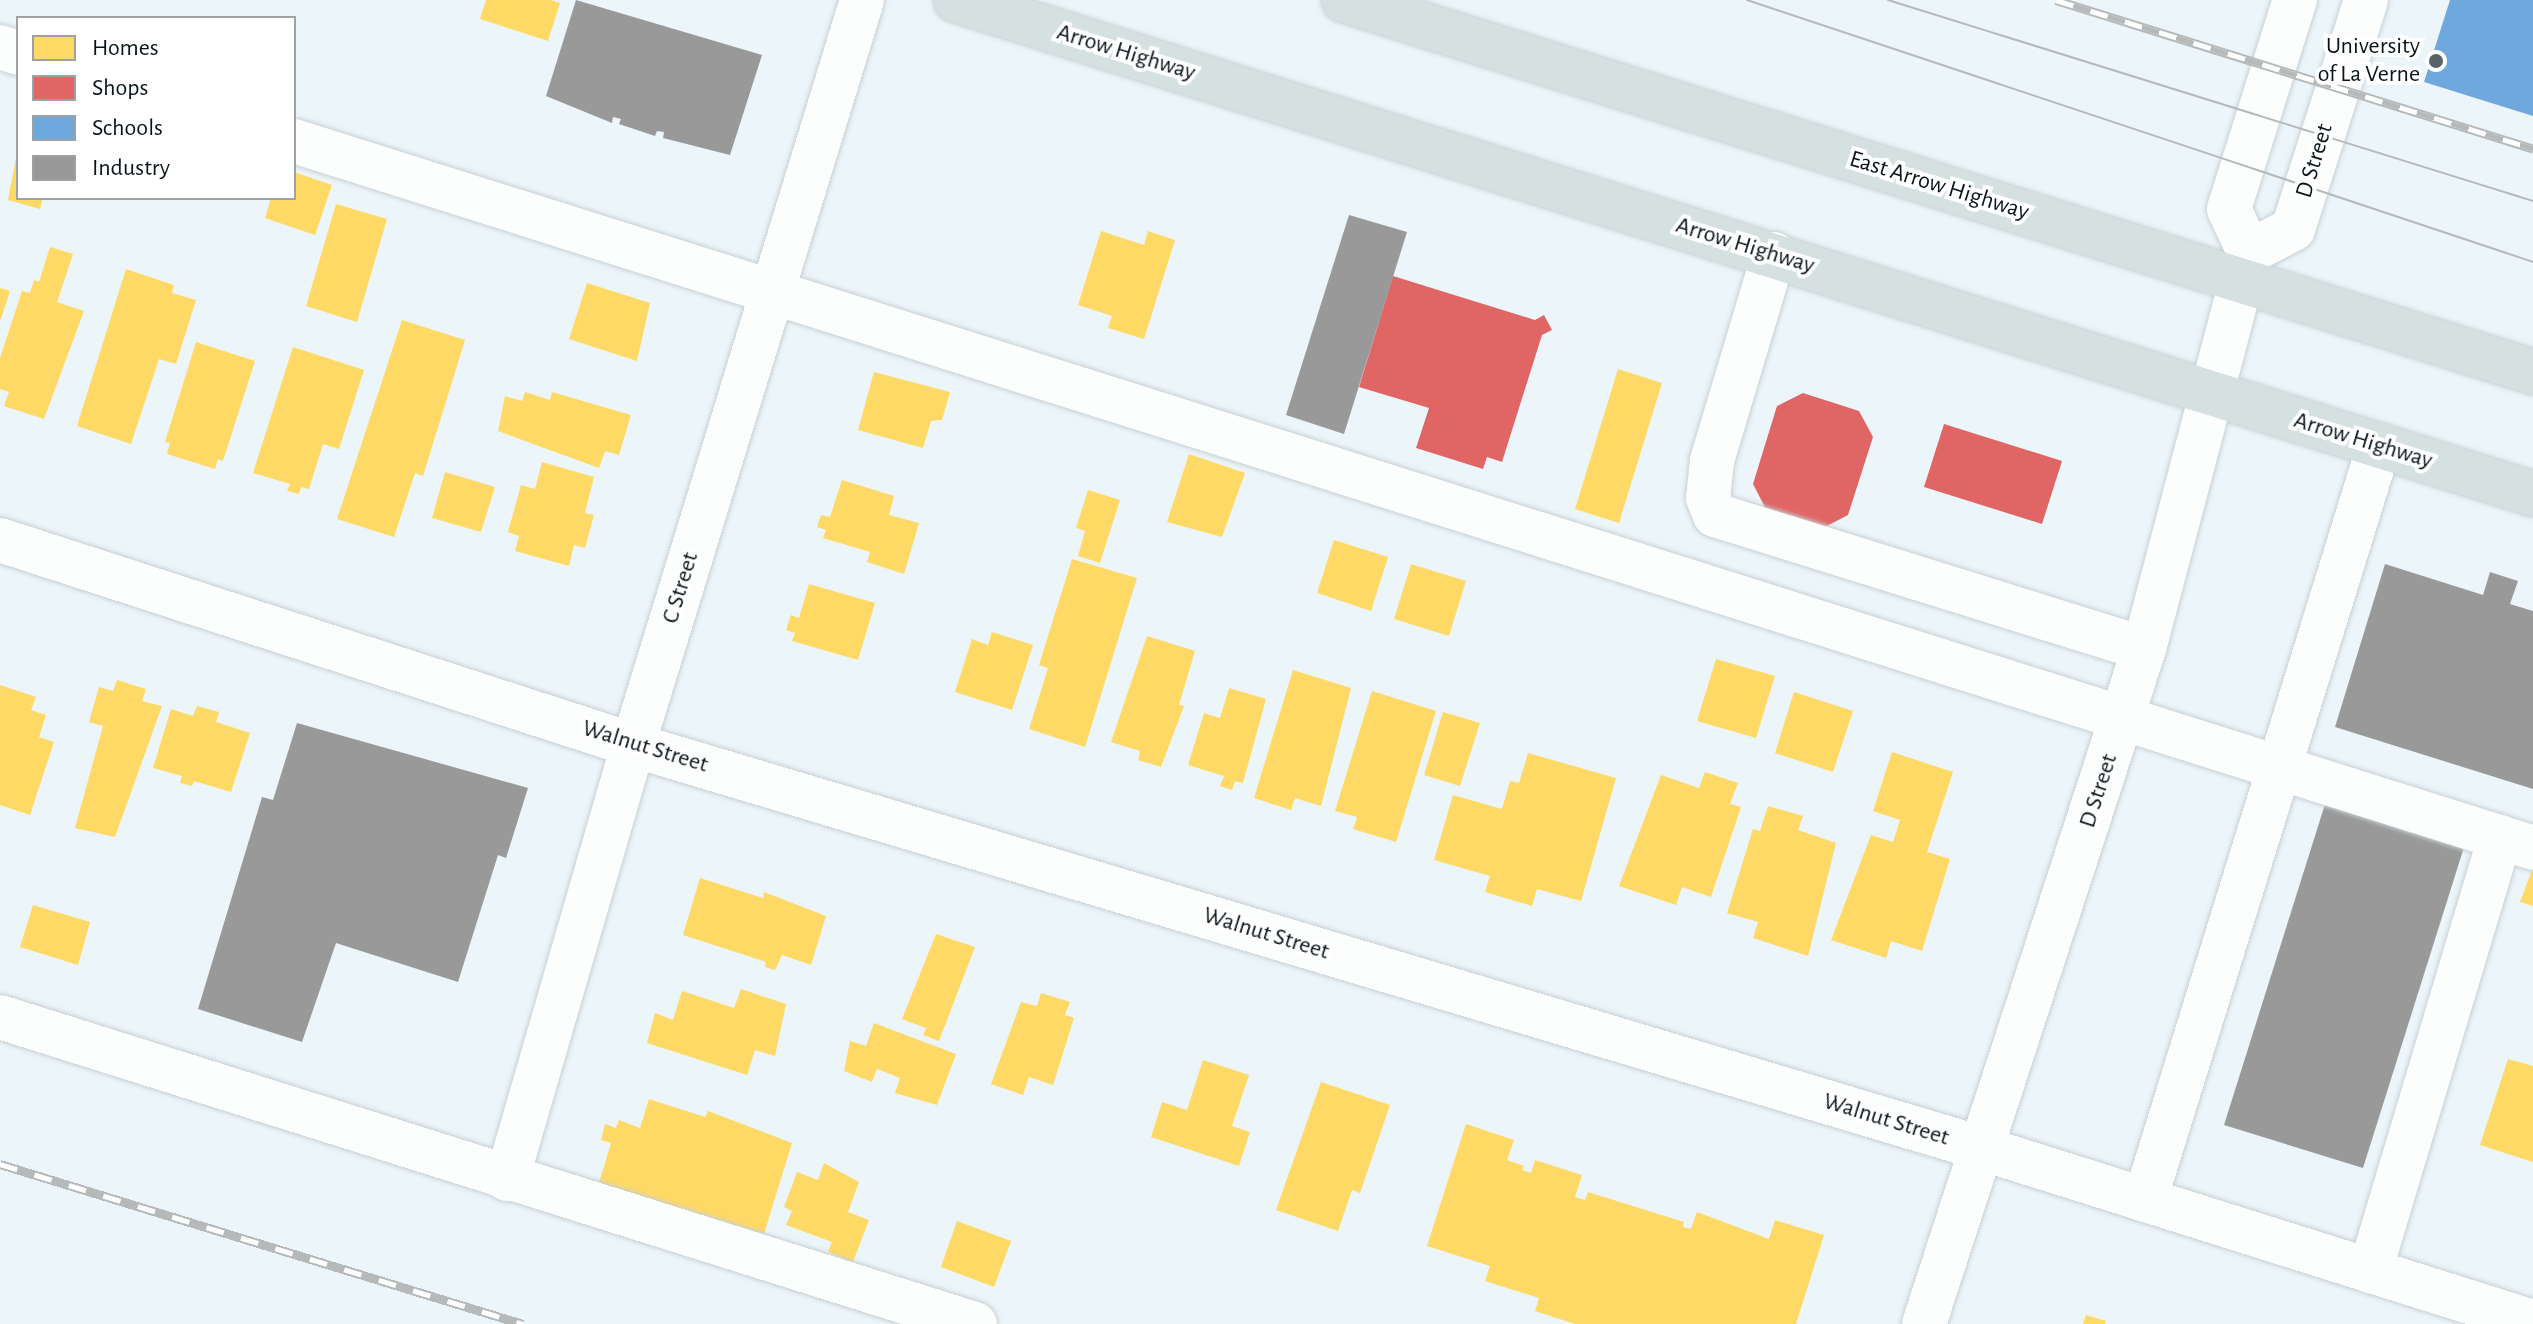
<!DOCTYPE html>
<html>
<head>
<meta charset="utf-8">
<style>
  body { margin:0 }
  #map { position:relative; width:2533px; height:1324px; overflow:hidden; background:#ecf5f9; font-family:"Alegreya Sans",sans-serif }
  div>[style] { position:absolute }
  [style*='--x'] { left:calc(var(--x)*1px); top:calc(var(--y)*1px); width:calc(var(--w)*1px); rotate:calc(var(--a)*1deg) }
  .homes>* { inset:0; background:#ffd966 }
  .shops>* { inset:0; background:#e06666 }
  .schools>* { inset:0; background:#6fa8dc }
  .industry>* { inset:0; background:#999 }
  .roads { filter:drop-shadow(0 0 2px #c7d0d4) drop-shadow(0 0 2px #c7d0d4) }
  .minor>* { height:44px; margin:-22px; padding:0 22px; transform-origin:22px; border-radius:22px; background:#fcfefe }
  .major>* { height:44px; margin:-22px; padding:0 22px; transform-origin:22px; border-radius:22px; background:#d5e1e1 }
  .tram>* { height:2px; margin:-1px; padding:0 1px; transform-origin:1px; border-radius:1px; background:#b6b9ba }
  .rail>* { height:9px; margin-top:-4.5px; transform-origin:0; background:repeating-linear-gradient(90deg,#fff 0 18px,#b6b9ba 0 36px); box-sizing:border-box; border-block:2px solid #b6b9ba }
  .dots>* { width:22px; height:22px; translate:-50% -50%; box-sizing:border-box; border:4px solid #fff; border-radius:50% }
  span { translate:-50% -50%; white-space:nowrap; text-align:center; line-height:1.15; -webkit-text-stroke:8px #fff; paint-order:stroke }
  .poi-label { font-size:24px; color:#091418 }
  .right { translate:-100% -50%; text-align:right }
  .street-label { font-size:24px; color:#091418 }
  .legend { position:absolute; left:16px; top:16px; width:280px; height:184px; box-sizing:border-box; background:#fff; border:2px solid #9da1a3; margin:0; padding:10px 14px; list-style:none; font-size:24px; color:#091418 }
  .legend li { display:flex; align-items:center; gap:16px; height:40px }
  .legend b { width:40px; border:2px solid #9da1a3 }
</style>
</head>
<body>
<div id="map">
  <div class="homes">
    <i style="clip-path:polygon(486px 0,551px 0,560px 3px,548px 41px,480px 19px)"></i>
    <i style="clip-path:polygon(17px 152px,18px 198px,43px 198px,40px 209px,8px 200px)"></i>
    <i style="clip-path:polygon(294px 172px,332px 185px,315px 235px,265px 218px,271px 198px,294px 198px)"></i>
    <i style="clip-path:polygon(336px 204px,387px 219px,357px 322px,306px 306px)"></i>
    <i style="clip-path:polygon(1101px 231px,1144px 245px,1148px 231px,1175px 240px,1144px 339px,1108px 328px,1112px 316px,1078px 305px)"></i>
    <i style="clip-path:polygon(50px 247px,73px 254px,57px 302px,84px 311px,44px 419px,4px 406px,9px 392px,0 389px,0 358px,22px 291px,30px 293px,34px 280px,39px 282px)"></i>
    <i style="clip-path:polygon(126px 269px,174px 285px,172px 293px,196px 300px,176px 364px,159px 359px,131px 444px,77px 426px)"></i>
    <i style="clip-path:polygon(587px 283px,650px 303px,637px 361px,569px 339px)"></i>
    <i style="clip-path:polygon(0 288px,10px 291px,1px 319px,0 319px)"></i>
    <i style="clip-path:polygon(402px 320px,465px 340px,423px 476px,415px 473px,394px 537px,337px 519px)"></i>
    <i style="clip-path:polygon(196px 342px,255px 361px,223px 461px,218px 459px,215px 469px,167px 454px,170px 443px,165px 442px)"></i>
    <i style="clip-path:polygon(293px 347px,364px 370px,339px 449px,323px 444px,309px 489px,301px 487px,299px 494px,287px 491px,290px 484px,253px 473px)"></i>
    <i style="clip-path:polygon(1618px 369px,1662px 383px,1619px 523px,1575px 509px)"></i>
    <i style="clip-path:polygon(874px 372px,950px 392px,942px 420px,931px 421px,923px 448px,858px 430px)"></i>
    <i style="clip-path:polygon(525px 392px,550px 400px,552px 392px,631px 415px,619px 455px,605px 451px,599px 468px,498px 431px,505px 396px,522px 401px)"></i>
    <i style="clip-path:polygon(1189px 454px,1245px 473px,1222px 537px,1167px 522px)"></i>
    <i style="clip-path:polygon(542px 462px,594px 477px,585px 513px,594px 515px,585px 548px,574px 545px,569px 566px,515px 551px,519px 536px,508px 532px,521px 485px,535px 489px)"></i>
    <i style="clip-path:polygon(445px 472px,495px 487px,481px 532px,432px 518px)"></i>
    <i style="clip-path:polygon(842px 480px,894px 496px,889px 515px,919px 523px,904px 574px,867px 562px,870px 552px,823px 538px,826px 530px,817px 527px,821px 515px,830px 517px)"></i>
    <i style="clip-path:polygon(1088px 490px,1120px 500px,1100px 563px,1078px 556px,1085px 531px,1076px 528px)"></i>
    <i style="clip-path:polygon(1334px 540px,1388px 557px,1371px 611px,1317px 593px)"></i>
    <i style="clip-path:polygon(1072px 559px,1137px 578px,1085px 747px,1029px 729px,1048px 668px,1039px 665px)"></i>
    <i style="clip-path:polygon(1411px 564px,1466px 581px,1449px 636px,1394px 619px)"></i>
    <i style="clip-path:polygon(809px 584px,875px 603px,858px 660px,792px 641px,795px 633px,786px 630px,791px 615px,799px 618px)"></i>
    <i style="clip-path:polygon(992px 632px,1033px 645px,1012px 710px,955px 692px,972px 639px,988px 645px)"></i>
    <i style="clip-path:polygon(1147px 636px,1195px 651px,1179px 705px,1184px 706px,1161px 767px,1138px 760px,1140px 751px,1111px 742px)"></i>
    <i style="clip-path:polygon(1716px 659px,1775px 676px,1756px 738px,1697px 721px)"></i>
    <i style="clip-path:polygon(1293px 670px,1351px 688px,1321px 806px,1295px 798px,1291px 810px,1254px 798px)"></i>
    <i style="clip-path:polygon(117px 680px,146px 689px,142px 701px,162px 706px,115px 837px,75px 828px,103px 726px,89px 722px,99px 687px,113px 691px)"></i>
    <i style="clip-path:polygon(0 685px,36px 697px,31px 710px,46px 715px,39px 737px,54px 742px,30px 815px,0 805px)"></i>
    <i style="clip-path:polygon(1229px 688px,1266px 699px,1243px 783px,1235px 781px,1232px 790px,1220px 786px,1224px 776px,1188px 765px,1204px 713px,1220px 718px)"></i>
    <i style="clip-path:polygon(1372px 691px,1436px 711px,1396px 842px,1353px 829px,1357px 817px,1335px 811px)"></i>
    <i style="clip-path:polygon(1794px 692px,1853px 711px,1833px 772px,1775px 753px)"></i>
    <i style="clip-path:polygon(197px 706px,219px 712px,216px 722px,250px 733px,231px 792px,194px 781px,192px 786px,180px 783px,182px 776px,153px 768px,171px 709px,193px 716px)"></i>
    <i style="clip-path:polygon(1443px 712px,1480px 723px,1460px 786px,1424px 775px)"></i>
    <i style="clip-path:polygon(1892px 752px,1953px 772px,1927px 852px,1950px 859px,1922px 951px,1891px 941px,1886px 958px,1831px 940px,1871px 835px,1893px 842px,1900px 820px,1873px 811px)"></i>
    <i style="clip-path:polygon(1528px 753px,1616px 778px,1581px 901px,1537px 889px,1532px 906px,1485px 892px,1490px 876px,1434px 860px,1453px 795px,1502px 809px,1510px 781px,1519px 783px)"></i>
    <i style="clip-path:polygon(1705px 772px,1738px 783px,1730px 804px,1741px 807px,1711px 897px,1682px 887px,1676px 905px,1619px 886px,1661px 775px,1699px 788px)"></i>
    <i style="clip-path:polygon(1768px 806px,1803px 816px,1798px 830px,1836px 843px,1808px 956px,1753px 938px,1758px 922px,1727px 913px,1753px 829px,1760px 831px)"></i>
    <i style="clip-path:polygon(2533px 867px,2533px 906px,2520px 902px)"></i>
    <i style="clip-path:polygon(700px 878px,763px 898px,764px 892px,826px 916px,811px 965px,782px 955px,775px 970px,765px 967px,766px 962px,683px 935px)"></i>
    <i style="clip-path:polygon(33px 905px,90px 922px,78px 965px,20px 947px)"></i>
    <i style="clip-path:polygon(936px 934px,975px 947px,939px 1041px,923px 1035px,926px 1028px,902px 1019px)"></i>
    <i style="clip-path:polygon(741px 989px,786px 1004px,775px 1056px,755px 1050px,747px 1075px,647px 1043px,655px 1013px,673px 1020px,682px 991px,734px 1008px)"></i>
    <i style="clip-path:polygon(1041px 993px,1070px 1002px,1065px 1015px,1074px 1018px,1053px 1085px,1029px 1077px,1023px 1095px,991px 1084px,1021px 1002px,1037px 1006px)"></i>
    <i style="clip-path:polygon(874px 1023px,956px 1054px,937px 1105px,895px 1093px,900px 1078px,877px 1069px,872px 1082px,844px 1071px,850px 1041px,866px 1046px)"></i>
    <i style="clip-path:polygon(2508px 1059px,2533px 1066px,2533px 1162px,2480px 1145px)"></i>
    <i style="clip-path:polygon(1203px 1060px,1249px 1075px,1232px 1126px,1250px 1132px,1239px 1166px,1151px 1137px,1162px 1102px,1187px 1110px)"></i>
    <i style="clip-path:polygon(1321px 1082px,1390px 1105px,1360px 1193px,1352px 1190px,1338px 1231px,1276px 1210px)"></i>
    <i style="clip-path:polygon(649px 1099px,705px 1117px,708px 1111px,792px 1143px,764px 1234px,599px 1183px,611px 1143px,601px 1140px,605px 1124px,616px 1128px,619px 1120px,640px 1128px)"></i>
    <i style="clip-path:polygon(1466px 1124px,1514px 1140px,1507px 1160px,1524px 1166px,1522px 1170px,1531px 1173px,1535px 1160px,1582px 1175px,1575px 1197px,1585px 1200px,1588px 1192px,1684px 1222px,1683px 1227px,1691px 1229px,1697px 1212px,1769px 1239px,1775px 1220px,1824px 1235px,1796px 1324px,1575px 1324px,1535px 1311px,1539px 1298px,1485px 1281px,1490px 1266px,1427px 1246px)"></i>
    <i style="clip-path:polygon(824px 1163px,859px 1182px,848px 1212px,869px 1220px,853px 1262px,828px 1252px,832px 1242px,786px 1225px,792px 1211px,784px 1207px,797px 1172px,818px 1180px)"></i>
    <i style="clip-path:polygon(957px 1221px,1011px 1241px,994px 1287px,941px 1267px)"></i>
    <i style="clip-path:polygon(2086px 1315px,2106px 1321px,2105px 1324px,2083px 1324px)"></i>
  </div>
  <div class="shops">
    <i style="clip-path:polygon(1393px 276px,1535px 320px,1544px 315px,1552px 330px,1542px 335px,1502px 462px,1487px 457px,1483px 469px,1416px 448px,1429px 408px,1359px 387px)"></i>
    <i style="clip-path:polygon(1803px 393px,1859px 411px,1873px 437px,1848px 515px,1823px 528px,1767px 511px,1753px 484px,1777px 406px)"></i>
    <i style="clip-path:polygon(1944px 424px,2062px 461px,2042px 524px,1924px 487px)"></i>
  </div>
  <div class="schools">
    <i style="clip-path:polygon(2450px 0,2533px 0,2533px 116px,2424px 82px)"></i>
  </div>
  <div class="industry">
    <i style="clip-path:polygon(576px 0,762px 55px,730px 155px,663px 138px,664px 132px,657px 131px,655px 136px,619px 124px,621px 119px,613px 117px,612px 123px,546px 96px)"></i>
    <i style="clip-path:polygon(1349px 215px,1407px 232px,1344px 434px,1286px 415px)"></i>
    <i style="clip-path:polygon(2385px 564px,2483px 595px,2490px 572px,2518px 581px,2510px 604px,2533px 611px,2533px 789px,2335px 727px)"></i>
    <i style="clip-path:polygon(297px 723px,528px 788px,506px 858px,498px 855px,458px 982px,336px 943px,302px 1042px,198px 1009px,262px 797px,273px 800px)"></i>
    <i style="clip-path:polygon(2326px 801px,2465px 844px,2363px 1168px,2224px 1125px)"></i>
  </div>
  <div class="roads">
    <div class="minor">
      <i style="--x:0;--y:47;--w:19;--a:18"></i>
      <i style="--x:294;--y:141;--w:2348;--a:17.52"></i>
      <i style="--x:2249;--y:252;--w:50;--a:-27.6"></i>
      <i style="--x:2293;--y:229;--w:240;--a:-72.3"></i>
      <i style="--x:1774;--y:254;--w:216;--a:106.7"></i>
      <i style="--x:1712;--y:461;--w:37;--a:96"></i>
      <i style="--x:1708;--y:498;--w:18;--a:68"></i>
      <i style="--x:1715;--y:515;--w:449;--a:17.3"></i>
      <i style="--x:0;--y:540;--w:665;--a:17.94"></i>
      <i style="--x:633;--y:745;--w:1410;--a:16.65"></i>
      <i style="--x:1984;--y:1149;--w:576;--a:17.49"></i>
      <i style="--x:0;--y:1017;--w:1022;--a:17.48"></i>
      <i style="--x:507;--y:1179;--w:452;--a:-73.8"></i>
      <i style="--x:633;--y:745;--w:779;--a:-72.91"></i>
      <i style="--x:2145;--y:1200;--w:789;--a:-72.76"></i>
      <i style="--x:2370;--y:1271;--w:453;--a:-73.3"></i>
      <i style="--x:1924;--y:1324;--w:710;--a:-71.95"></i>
      <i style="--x:2144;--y:649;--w:411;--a:-75.2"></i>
      <i style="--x:2249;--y:252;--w:47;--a:-114.9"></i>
      <i style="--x:2229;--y:209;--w:219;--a:-72.5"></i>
    </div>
    <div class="major">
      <i style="--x:956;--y:0;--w:1653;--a:17.39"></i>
      <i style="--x:1344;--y:0;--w:1246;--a:17.37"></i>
    </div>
  </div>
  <div class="tram">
    <i style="--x:1747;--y:0;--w:829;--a:18.43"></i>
    <i style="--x:1888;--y:0;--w:676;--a:17.31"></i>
  </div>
  <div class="rail">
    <i style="--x:2056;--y:0;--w:500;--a:17.3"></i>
    <i style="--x:0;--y:1164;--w:547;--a:17.01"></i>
  </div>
  <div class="dots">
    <i style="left:2436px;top:61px;background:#586367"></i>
  </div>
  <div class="poi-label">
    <span class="right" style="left:2420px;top:61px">University<br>of La Verne</span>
  </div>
  <div class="street-label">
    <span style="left:1126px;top:53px;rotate:17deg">Arrow Highway</span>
    <span style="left:2315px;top:161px;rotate:-73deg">D Street</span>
    <span style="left:1939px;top:186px;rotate:17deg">East Arrow Highway</span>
    <span style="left:1745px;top:246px;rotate:17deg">Arrow Highway</span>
    <span style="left:2363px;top:441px;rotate:17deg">Arrow Highway</span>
    <span style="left:681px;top:588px;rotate:-73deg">C Street</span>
    <span style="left:645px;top:747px;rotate:17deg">Walnut Street</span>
    <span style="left:2099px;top:791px;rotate:-72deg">D Street</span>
    <span style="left:1266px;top:934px;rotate:17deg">Walnut Street</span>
    <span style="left:1886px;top:1120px;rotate:17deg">Walnut Street</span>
  </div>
  <ul class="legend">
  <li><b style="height:22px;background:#ffd966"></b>Homes</li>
  <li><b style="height:22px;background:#e06666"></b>Shops</li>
  <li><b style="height:22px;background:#6fa8dc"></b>Schools</li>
  <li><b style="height:22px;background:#999"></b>Industry</li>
  </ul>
</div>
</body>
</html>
